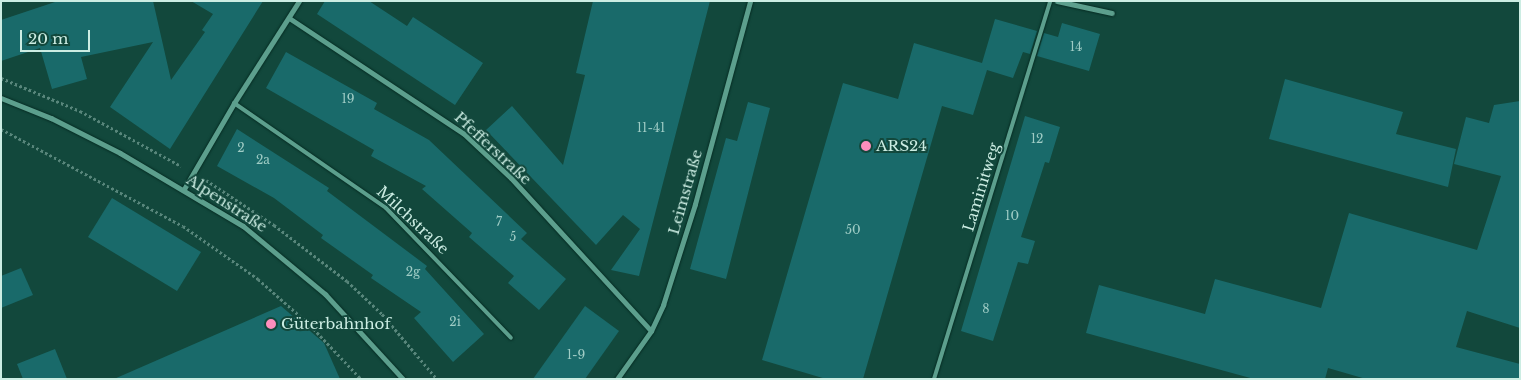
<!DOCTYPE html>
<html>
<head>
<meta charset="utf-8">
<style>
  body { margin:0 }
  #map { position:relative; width:1521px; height:380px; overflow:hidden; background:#12483c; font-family:"Libre Baskerville",serif }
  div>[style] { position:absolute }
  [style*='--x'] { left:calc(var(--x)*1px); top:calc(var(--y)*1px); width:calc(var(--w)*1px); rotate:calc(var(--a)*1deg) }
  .building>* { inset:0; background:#196a6a }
  .path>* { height:3px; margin-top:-1.5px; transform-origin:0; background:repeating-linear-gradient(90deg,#58867b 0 2.5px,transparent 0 5px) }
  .roads { filter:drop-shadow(0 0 1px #062c23) drop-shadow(0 0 1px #062c23) }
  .lane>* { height:4px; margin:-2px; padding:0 2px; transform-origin:2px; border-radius:2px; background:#5c9f8d }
  .street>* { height:5px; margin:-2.5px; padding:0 2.5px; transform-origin:2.5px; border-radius:2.5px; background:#5c9f8d }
  .dots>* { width:14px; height:14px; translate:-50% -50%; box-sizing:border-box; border:2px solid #12483c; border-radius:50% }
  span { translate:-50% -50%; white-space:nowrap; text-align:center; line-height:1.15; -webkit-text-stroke:4px #12483c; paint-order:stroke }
  .number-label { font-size:12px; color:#9fccc5 }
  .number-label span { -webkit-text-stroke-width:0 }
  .poi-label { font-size:15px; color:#ccede3 }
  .left { translate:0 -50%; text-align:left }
  .street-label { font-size:15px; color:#ccede3 }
  .frame { position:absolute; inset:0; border:2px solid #ccede3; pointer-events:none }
  .scale { position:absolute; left:20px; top:30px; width:70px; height:22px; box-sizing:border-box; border:2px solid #ccede3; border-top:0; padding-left:6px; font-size:15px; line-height:18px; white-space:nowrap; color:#ccede3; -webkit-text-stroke:4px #12483c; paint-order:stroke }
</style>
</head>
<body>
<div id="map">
  <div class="building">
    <i style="clip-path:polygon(58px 1px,153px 1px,171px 80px,205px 32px,202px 30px,213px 14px,191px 1px,263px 1px,170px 149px,110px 107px,153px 42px,81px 57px,87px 79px,52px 89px,40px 48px,1px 61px,1px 20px)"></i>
    <i style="clip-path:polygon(325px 1px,369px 1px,407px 26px,413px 17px,483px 63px,455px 105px,317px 14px)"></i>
    <i style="clip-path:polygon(593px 1px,710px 1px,639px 276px,611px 270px,640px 229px,623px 215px,596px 245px,486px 130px,512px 106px,563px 165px,585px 75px,576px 73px)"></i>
    <i style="clip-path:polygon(995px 19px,1037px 31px,1030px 54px,1023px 52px,1013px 78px,987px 70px,973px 115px,942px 106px,863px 379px,826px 379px,762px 360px,843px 83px,898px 99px,914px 43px,982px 63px)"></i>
    <i style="clip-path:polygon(1062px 23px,1100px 34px,1089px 71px,1037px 56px,1044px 33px,1058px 37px)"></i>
    <i style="clip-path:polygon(286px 52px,377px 103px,374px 109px,429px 140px,527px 233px,521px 239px,566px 279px,539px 310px,508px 283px,514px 276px,469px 237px,472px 233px,422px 189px,426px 186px,371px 156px,374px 150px,266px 88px)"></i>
    <i style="clip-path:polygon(1285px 79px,1403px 112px,1396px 134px,1456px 149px,1448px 187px,1269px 139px)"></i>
    <i style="clip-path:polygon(1520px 101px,1520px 328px,1467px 311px,1456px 347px,1520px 364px,1520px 379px,1366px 379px,1328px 368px,1325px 379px,1254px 379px,1086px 333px,1099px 285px,1205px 314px,1215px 279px,1321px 308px,1349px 213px,1477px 250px,1501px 176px,1454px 164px,1466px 117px,1489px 123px,1494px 105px)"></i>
    <i style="clip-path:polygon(748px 102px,770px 108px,726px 279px,690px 269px,726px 138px,737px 141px)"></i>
    <i style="clip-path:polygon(1025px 116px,1060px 127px,1049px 163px,1045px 162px,1021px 237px,1035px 241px,1028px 264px,1018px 262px,993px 341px,961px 331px)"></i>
    <i style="clip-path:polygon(237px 129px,329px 188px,327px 191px,427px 266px,425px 269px,484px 334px,453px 362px,414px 318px,421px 312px,371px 278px,373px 275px,321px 238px,323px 235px,274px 198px,217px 166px)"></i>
    <i style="clip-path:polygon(112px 198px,201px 252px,177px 291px,88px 237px)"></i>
    <i style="clip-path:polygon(21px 268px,33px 295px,1px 308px,1px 276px)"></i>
    <i style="clip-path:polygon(281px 306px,324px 343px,340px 379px,114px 379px)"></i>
    <i style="clip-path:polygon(585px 306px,619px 331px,585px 379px,533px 379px)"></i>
    <i style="clip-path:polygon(55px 349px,67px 379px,23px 379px,17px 364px)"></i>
  </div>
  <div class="path">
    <i style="--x:1;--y:78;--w:86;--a:22.7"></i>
    <i style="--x:80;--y:111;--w:115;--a:28.6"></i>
    <i style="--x:1;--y:129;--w:206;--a:28.1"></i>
    <i style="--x:183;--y:226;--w:92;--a:35.2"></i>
    <i style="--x:258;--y:279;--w:69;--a:41.5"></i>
    <i style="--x:310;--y:325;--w:74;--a:46.6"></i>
    <i style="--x:206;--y:180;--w:82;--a:33.5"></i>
    <i style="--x:274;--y:225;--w:92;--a:37.5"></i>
    <i style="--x:347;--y:281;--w:48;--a:43.3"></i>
    <i style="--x:382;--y:314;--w:85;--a:49.8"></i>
  </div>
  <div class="roads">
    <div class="lane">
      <i style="--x:234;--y:103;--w:185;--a:34.6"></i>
      <i style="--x:386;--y:208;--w:180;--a:46.1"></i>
      <i style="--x:934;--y:379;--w:395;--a:-72.9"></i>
    </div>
    <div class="street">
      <i style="--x:1057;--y:1;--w:56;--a:12.3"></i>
      <i style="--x:289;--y:18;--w:209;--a:33.5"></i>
      <i style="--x:463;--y:133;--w:66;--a:43.2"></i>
      <i style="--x:511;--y:178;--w:207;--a:47.5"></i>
      <i style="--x:1;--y:98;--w:54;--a:21.8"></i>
      <i style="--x:51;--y:118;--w:77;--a:26.9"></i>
      <i style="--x:120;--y:153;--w:143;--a:30.7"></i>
      <i style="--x:243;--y:226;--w:107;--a:39.7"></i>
      <i style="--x:325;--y:294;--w:115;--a:47.5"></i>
      <i style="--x:184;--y:189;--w:99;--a:-59.8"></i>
      <i style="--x:234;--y:103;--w:121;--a:-57.5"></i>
      <i style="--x:617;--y:379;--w:59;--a:-54.7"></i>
      <i style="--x:651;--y:331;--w:29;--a:-65"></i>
      <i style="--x:663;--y:305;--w:106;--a:-72.4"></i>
      <i style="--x:695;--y:204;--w:210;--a:-74.8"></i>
    </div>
  </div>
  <div class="dots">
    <i style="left:866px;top:146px;background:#fe8ebd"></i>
    <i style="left:271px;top:324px;background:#fe8ebd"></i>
  </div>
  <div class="number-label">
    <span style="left:1076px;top:47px">14</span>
    <span style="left:348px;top:99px">19</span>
    <span style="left:651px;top:128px">11-41</span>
    <span style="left:1037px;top:139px">12</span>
    <span style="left:241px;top:148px">2</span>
    <span style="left:263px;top:160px">2a</span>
    <span style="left:1012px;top:216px">10</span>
    <span style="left:499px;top:222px">7</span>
    <span style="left:853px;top:230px">50</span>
    <span style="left:513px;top:237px">5</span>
    <span style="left:413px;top:272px">2g</span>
    <span style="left:986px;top:309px">8</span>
    <span style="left:455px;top:322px">2i</span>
    <span style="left:576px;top:355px">1-9</span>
  </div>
  <div class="poi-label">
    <span class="left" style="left:876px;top:146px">ARS24</span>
    <span class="left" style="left:281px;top:324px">Güterbahnhof</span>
  </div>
  <div class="street-label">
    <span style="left:493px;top:148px;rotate:43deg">Pfefferstraße</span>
    <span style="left:981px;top:187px;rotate:-73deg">Laminitweg</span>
    <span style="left:685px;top:192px;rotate:-74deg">Leimstraße</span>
    <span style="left:227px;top:203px;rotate:33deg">Alpenstraße</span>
    <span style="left:413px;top:220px;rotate:43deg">Milchstraße</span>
  </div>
  <div class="frame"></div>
  <div class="scale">20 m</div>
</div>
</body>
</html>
